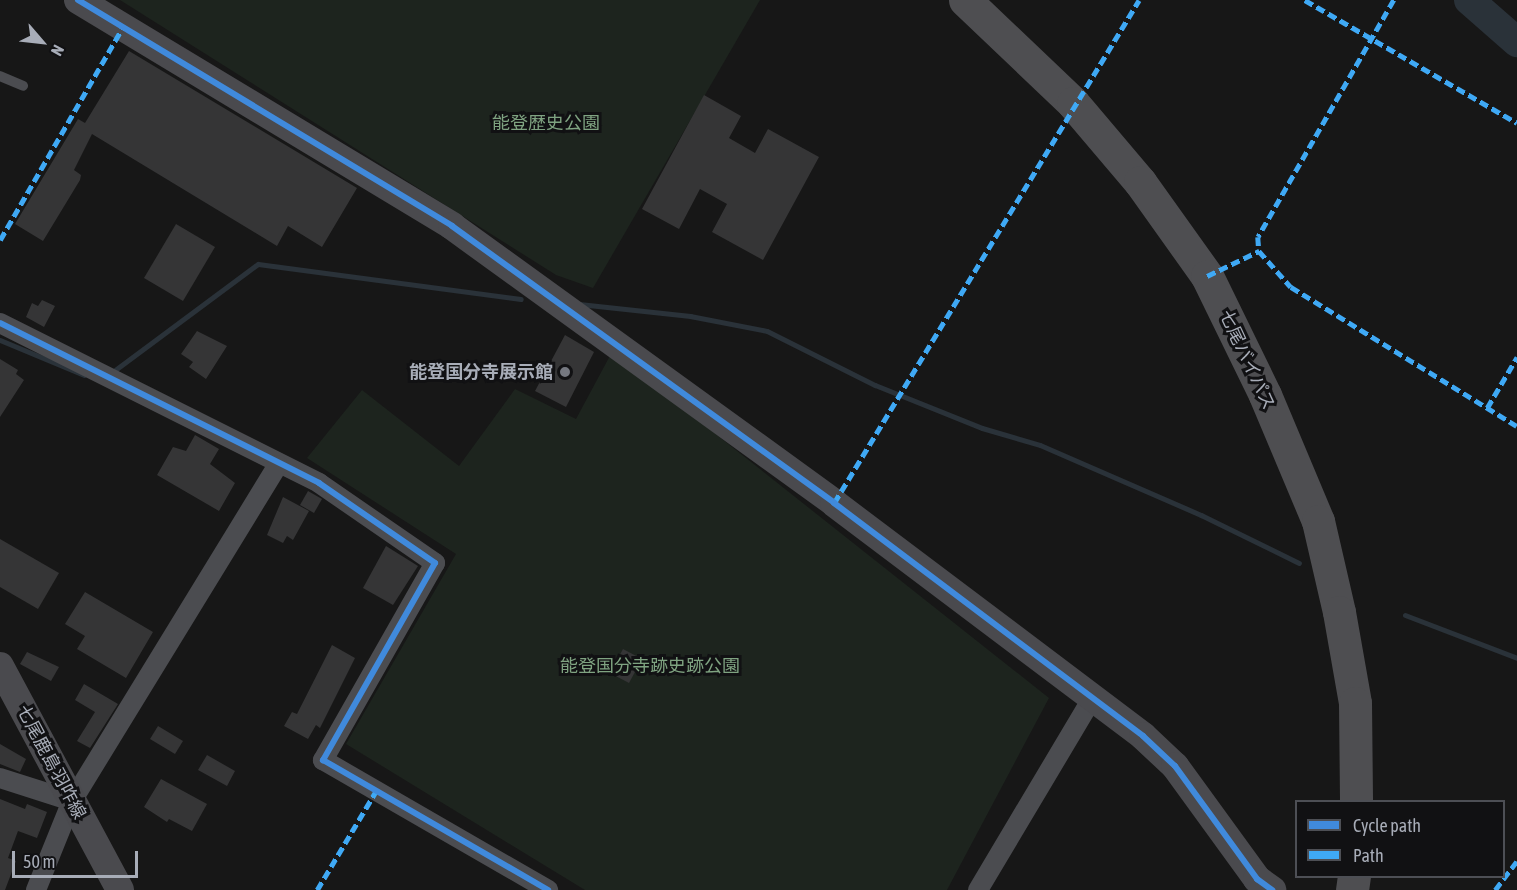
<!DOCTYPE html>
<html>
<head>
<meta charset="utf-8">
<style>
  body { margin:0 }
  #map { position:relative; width:1517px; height:890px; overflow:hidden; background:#171717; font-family:"Asap Condensed","Noto Sans JP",sans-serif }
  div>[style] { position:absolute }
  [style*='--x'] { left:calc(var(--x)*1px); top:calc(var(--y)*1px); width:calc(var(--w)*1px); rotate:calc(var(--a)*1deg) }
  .green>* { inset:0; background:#1d241e }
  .stream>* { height:5px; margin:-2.5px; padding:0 2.5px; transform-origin:2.5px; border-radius:2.5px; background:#2a3239 }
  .river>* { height:30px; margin:-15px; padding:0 15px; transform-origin:15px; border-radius:15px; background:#2a3239 }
  .building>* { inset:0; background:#353536 }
  .lane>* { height:10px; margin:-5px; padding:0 5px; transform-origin:5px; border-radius:5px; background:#4b4c50 }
  .street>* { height:20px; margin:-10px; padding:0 10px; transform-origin:10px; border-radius:10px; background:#4b4c50 }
  .secondary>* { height:28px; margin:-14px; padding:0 14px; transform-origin:14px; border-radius:14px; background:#4a4a4e }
  .highway>* { height:33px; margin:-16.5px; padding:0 16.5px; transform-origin:16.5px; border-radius:16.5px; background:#4e4e51 }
  .quiet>* { height:4.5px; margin-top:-2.25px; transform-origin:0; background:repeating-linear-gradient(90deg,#3fa9f5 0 9px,transparent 0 13.5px) }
  .cycleway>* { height:6px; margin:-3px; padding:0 3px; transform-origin:3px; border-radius:3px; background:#408adc }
  .dots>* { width:16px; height:16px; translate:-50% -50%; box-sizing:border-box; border:3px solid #111113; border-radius:50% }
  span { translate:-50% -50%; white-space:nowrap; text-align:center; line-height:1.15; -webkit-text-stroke:6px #111113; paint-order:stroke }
  .park-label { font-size:18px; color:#7fa381 }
  .street-label { font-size:18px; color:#a8adb8 }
  .poi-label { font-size:18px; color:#a8adb8; font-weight:700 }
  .right { translate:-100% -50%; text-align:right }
  .legend { position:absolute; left:1295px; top:800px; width:210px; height:78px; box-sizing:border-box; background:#111113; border:2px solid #4d4f55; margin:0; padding:8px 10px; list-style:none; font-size:18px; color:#a8adb8 }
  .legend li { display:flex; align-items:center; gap:12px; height:30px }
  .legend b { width:30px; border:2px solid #4d4f55 }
  .north { position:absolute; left:12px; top:12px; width:60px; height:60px; -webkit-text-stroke:4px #111113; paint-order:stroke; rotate:118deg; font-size:16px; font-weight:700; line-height:24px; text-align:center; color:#a8adb8 }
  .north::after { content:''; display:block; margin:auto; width:21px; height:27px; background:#a8adb8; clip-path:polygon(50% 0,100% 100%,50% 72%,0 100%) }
  .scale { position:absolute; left:12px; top:851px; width:126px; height:27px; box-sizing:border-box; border:3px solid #a8adb8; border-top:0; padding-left:8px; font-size:18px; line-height:21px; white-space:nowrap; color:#a8adb8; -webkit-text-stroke:4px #111113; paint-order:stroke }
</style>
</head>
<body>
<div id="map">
  <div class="green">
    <i style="clip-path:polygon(120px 0,760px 0,593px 288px,556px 275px)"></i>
    <i style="clip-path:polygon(612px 352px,1049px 698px,947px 890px,585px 890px,346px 744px,456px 554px,307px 458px,362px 390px,459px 466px,515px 389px,576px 419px)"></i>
  </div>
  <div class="stream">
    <i style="--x:579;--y:304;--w:112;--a:6.2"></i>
    <i style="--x:690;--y:316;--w:78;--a:11"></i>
    <i style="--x:767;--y:331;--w:121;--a:26.6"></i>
    <i style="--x:875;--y:385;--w:115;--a:21.9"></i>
    <i style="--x:982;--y:428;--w:60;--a:16.3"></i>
    <i style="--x:1040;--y:445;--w:176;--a:23.5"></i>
    <i style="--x:1201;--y:515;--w:109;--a:26.1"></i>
    <i style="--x:0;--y:340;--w:91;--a:22.6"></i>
    <i style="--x:111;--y:373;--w:183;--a:-36.6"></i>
    <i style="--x:258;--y:264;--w:265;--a:7.6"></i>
    <i style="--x:1405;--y:615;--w:120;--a:21"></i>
  </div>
  <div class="river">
    <i style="--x:1469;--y:0;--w:64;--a:41.2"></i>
  </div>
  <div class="building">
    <i style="clip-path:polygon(129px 51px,357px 188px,322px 247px,288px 226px,277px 246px,92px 134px,74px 170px,81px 175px,80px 180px,43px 241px,15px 224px,78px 119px,85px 123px)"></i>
    <i style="clip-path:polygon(704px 95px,741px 116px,729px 138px,755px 153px,768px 129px,819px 157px,763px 260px,712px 232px,727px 204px,700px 189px,679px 229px,642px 209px)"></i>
    <i style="clip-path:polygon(176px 224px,215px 247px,183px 301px,144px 278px)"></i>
    <i style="clip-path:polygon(42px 300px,55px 306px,44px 327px,26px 317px,32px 303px,38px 306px)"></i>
    <i style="clip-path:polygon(197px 331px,227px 346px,206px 379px,189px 367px,193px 362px,181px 354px)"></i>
    <i style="clip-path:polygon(565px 335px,594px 352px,566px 407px,535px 391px)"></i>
    <i style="clip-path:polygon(0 359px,18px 370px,16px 374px,24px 380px,0 417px)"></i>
    <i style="clip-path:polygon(195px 435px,219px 449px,210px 464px,235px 483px,219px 511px,157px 475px,173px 447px,186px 451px)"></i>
    <i style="clip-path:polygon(308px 491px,322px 499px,314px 513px,300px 505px)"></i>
    <i style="clip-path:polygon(283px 497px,309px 511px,293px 540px,287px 536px,283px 543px,267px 535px)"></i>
    <i style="clip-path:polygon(0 539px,59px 573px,38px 609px,0 587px)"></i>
    <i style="clip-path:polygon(386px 546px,418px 566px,393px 605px,363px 588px)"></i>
    <i style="clip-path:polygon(85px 592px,153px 632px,126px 678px,77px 649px,85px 636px,65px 624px)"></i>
    <i style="clip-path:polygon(332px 645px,355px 658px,320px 728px,316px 725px,308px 739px,284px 726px,292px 712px,297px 714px)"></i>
    <i style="clip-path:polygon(623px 649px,642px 659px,629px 683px,610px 673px)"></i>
    <i style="clip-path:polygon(27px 652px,59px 667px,51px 681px,20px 664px)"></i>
    <i style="clip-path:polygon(84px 684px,118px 704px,90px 748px,77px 741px,95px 712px,75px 700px)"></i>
    <i style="clip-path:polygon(158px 726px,183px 741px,175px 754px,150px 739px)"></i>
    <i style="clip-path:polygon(0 744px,26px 759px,20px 772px,0 764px)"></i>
    <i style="clip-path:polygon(207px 755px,235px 771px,227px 786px,198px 770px)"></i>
    <i style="clip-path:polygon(161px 779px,207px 804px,192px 831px,169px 819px,167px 822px,144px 807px)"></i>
    <i style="clip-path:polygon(0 799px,25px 809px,27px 804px,47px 812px,37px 838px,18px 831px,8px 858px,16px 861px,5px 890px,0 890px)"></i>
  </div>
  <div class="lane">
    <i style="--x:0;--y:76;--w:25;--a:23"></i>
  </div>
  <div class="street">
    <i style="--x:0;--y:323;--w:357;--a:26.6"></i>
    <i style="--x:319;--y:483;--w:141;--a:34.6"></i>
    <i style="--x:435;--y:563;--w:227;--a:119.6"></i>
    <i style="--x:323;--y:760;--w:260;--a:30"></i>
    <i style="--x:0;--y:778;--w:76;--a:17.7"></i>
    <i style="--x:36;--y:890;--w:96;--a:-68"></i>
    <i style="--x:72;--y:801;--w:394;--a:-58.5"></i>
    <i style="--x:978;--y:890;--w:225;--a:-59.2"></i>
  </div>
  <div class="secondary">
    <i style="--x:78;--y:0;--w:437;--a:31.1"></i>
    <i style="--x:452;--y:226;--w:472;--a:35.9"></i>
    <i style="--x:834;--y:503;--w:387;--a:37"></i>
    <i style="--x:1143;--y:736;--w:44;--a:43.2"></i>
    <i style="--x:1175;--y:766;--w:140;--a:54"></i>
    <i style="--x:1257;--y:879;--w:19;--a:36"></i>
    <i style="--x:0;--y:666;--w:254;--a:61.8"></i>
  </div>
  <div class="highway">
    <i style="--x:965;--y:0;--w:149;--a:43.6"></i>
    <i style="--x:1073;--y:103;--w:104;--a:49.7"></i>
    <i style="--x:1140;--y:182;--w:115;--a:54.5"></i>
    <i style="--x:1207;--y:276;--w:132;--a:64"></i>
    <i style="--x:1265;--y:395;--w:137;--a:67.2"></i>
    <i style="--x:1318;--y:521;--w:93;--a:77"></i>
    <i style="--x:1339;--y:612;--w:92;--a:80"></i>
    <i style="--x:1355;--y:703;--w:99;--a:89.4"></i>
    <i style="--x:1352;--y:890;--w:14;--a:-82"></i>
  </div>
  <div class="quiet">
    <i style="--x:1305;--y:0;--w:245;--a:30.1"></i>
    <i style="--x:1394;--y:0;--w:273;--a:119.8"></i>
    <i style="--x:1258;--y:237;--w:14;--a:86"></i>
    <i style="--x:1259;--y:251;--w:48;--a:48.4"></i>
    <i style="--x:1291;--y:287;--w:265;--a:31.6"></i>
    <i style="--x:0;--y:240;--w:246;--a:-60"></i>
    <i style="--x:1207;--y:276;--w:58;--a:-25.7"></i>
    <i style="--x:1487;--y:408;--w:59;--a:-59.5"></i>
    <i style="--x:834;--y:503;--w:588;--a:-58.77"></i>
    <i style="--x:317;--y:890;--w:115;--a:-59.2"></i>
    <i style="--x:1495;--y:890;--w:36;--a:-53"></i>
  </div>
  <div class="cycleway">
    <i style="--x:78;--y:0;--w:437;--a:31.1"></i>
    <i style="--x:452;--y:226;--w:472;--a:35.9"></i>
    <i style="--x:834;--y:503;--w:387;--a:37"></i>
    <i style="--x:1143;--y:736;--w:44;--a:43.2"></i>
    <i style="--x:1175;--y:766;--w:140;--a:54"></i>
    <i style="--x:1257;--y:879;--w:19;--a:36"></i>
    <i style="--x:0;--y:323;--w:357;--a:26.6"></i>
    <i style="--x:319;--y:483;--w:141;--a:34.6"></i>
    <i style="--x:435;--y:563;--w:227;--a:119.6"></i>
    <i style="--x:323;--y:760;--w:260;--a:30"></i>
  </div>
  <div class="dots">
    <i style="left:565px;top:372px;background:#757880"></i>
  </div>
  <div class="park-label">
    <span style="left:546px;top:123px">能登歴史公園</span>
    <span style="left:650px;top:666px">能登国分寺跡史跡公園</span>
  </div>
  <div class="street-label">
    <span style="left:1247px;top:360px;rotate:65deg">七尾バイパス</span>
    <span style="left:51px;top:762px;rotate:62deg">七尾鹿島羽咋線</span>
  </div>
  <div class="poi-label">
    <span class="right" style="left:553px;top:372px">能登国分寺展示館</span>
  </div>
  <ul class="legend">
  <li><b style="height:8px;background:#408adc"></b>Cycle path</li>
  <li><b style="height:8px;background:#3fa9f5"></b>Path</li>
  </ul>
  <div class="north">N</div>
  <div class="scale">50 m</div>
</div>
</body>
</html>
